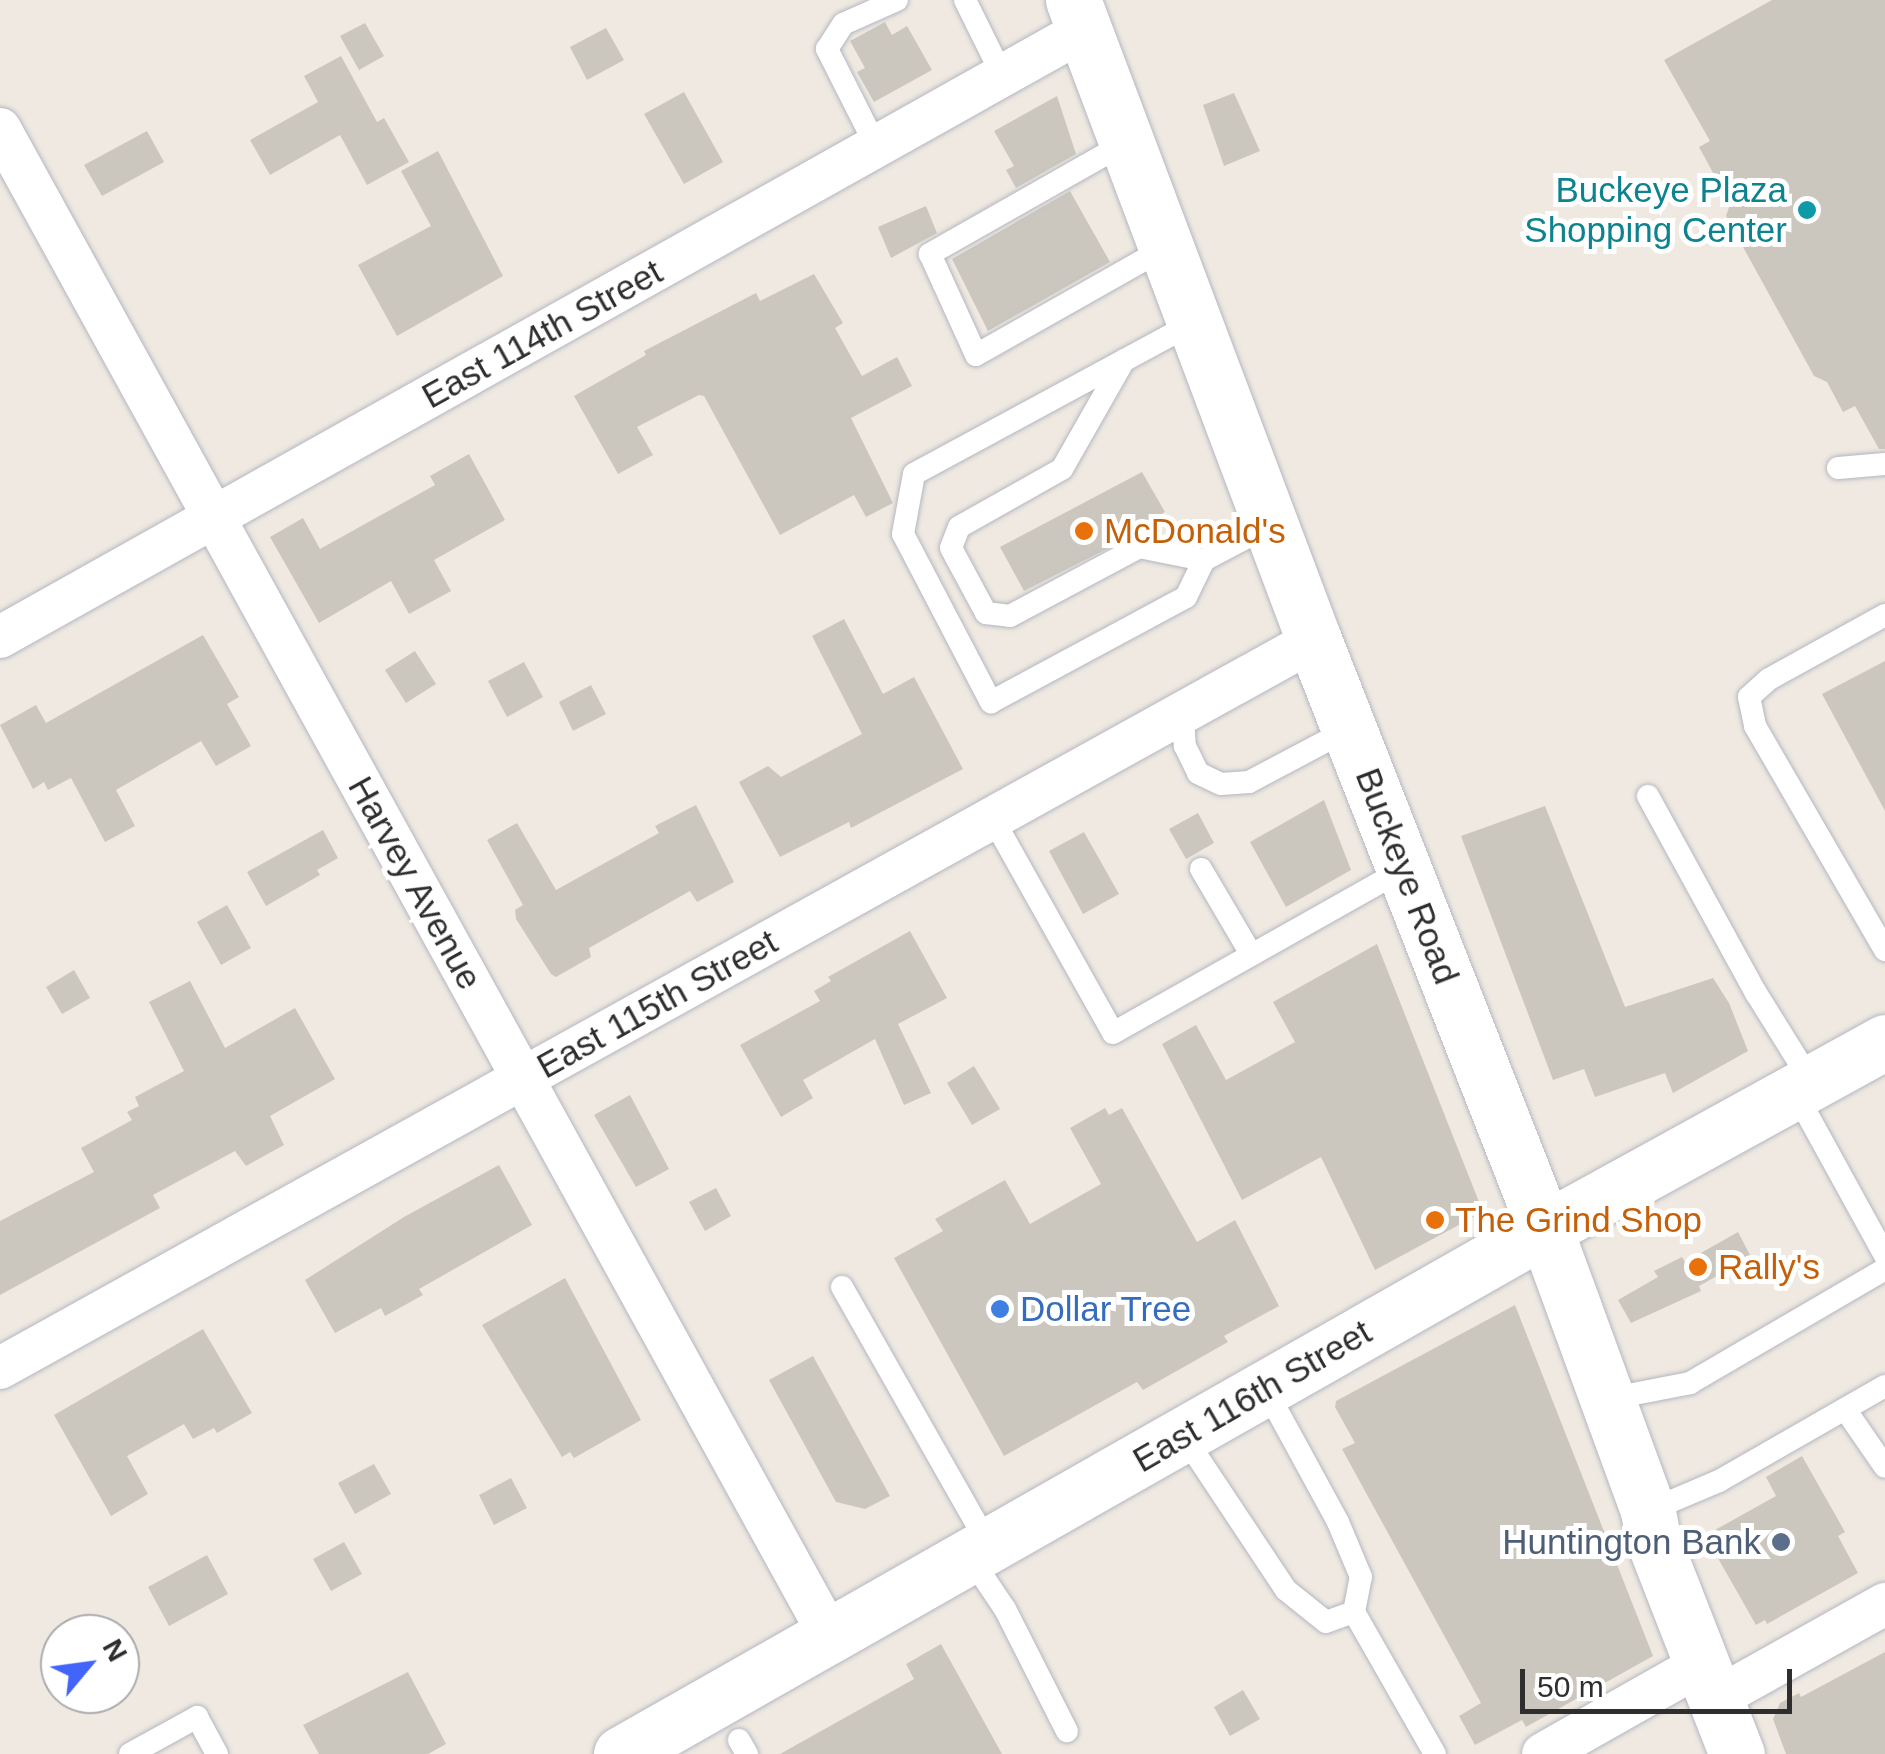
<!DOCTYPE html>
<html>
<head>
<meta charset="utf-8">
<style>
  body { margin:0 }
  #map { position:relative; width:1885px; height:1754px; overflow:hidden; background:#efe9e1; font-family:Arial,sans-serif }
  div>[style] { position:absolute }
  [style*='--x'] { left:calc(var(--x)*1px); top:calc(var(--y)*1px); width:calc(var(--w)*1px); rotate:calc(var(--a)*1deg) }
  .building>* { inset:0; background:#cbc7bf }
  .roads { filter:drop-shadow(0 0 2px #b4b7c1) drop-shadow(0 0 2px #b4b7c1) }
  .lane>* { height:22px; margin:-11px; padding:0 11px; transform-origin:11px; border-radius:11px; background:#fff }
  .street>* { height:42px; margin:-21px; padding:0 21px; transform-origin:21px; border-radius:21px; background:#fff }
  .secondary>* { height:55px; margin:-27.5px; padding:0 27.5px; transform-origin:27.5px; border-radius:27.5px; background:#fff }
  .dots>* { width:28px; height:28px; translate:-50% -50%; box-sizing:border-box; border:5px solid #fff; border-radius:50% }
  span { translate:-50% -50%; white-space:nowrap; text-align:center; line-height:1.15; -webkit-text-stroke:10px #fff; paint-order:stroke }
  .culture-label { font-size:35px; color:#0d838f }
  .right { translate:-100% -50%; text-align:right }
  .street-label { font-size:35px; color:#2e2e2e }
  .food-label { font-size:35px; color:#c56008 }
  .left { translate:0 -50%; text-align:left }
  .shop-label { font-size:35px; color:#366cbe }
  .service-label { font-size:35px; color:#4e5e75 }
  .north { position:absolute; left:40px; top:1614px; width:100px; height:100px; box-sizing:border-box; background:#fff; border:2px solid #ababab; border-radius:50%; rotate:61deg; font-size:28px; font-weight:700; line-height:40px; text-align:center; color:#2e2e2e }
  .north::after { content:''; display:block; margin:auto; width:35px; height:45px; background:#4264fb; clip-path:polygon(50% 0,100% 100%,50% 72%,0 100%) }
  .scale { position:absolute; left:1520px; top:1669px; width:272px; height:45px; box-sizing:border-box; border:5px solid #2e2e2e; border-top:0; padding-left:12px; font-size:30px; line-height:35px; white-space:nowrap; color:#2e2e2e; -webkit-text-stroke:8px #fff; paint-order:stroke }
</style>
</head>
<body>
<div id="map">
  <div class="building">
    <i style="clip-path:polygon(1772px 0,1885px 0,1885px 449px,1879px 449px,1855px 406px,1843px 412px,1827px 382px,1814px 376px,1726px 216px,1730px 204px,1699px 147px,1710px 141px,1664px 60px)"></i>
    <i style="clip-path:polygon(885px 22px,892px 35px,907px 26px,932px 70px,874px 102px,857px 72px,865px 68px,850px 41px)"></i>
    <i style="clip-path:polygon(365px 23px,384px 56px,359px 70px,340px 36px)"></i>
    <i style="clip-path:polygon(606px 28px,624px 60px,587px 80px,570px 47px)"></i>
    <i style="clip-path:polygon(341px 56px,377px 122px,384px 118px,409px 162px,367px 185px,340px 135px,270px 175px,250px 140px,318px 102px,304px 76px)"></i>
    <i style="clip-path:polygon(684px 92px,723px 162px,684px 184px,644px 114px)"></i>
    <i style="clip-path:polygon(1234px 93px,1260px 151px,1224px 166px,1203px 105px)"></i>
    <i style="clip-path:polygon(1057px 96px,1076px 154px,1016px 188px,1006px 170px,1014px 166px,994px 131px)"></i>
    <i style="clip-path:polygon(147px 131px,164px 162px,102px 196px,84px 165px)"></i>
    <i style="clip-path:polygon(438px 151px,503px 276px,397px 336px,358px 265px,431px 226px,401px 171px)"></i>
    <i style="clip-path:polygon(1070px 191px,1110px 262px,988px 331px,952px 259px)"></i>
    <i style="clip-path:polygon(926px 206px,937px 233px,891px 258px,878px 227px)"></i>
    <i style="clip-path:polygon(814px 274px,843px 323px,835px 328px,862px 376px,897px 357px,912px 386px,851px 418px,893px 503px,866px 517px,854px 495px,780px 535px,704px 396px,699px 395px,637px 427px,653px 455px,618px 474px,574px 396px,646px 355px,644px 351px,756px 293px,760px 301px)"></i>
    <i style="clip-path:polygon(469px 454px,505px 520px,434px 560px,451px 591px,409px 614px,391px 581px,319px 623px,270px 537px,303px 518px,320px 549px,435px 485px,430px 476px)"></i>
    <i style="clip-path:polygon(1142px 472px,1165px 512px,1137px 528px,1140px 532px,1024px 591px,1000px 547px)"></i>
    <i style="clip-path:polygon(844px 619px,883px 694px,914px 677px,963px 769px,851px 828px,849px 822px,780px 857px,739px 782px,768px 766px,781px 777px,862px 734px,812px 636px)"></i>
    <i style="clip-path:polygon(203px 635px,239px 697px,227px 704px,251px 746px,216px 766px,201px 741px,116px 790px,135px 826px,105px 842px,71px 778px,48px 790px,44px 782px,33px 789px,0 725px,36px 705px,46px 723px)"></i>
    <i style="clip-path:polygon(415px 651px,436px 684px,406px 703px,385px 670px)"></i>
    <i style="clip-path:polygon(1885px 661px,1885px 811px,1822px 694px)"></i>
    <i style="clip-path:polygon(524px 662px,543px 697px,507px 717px,488px 681px)"></i>
    <i style="clip-path:polygon(591px 685px,606px 714px,573px 731px,559px 702px)"></i>
    <i style="clip-path:polygon(1324px 800px,1351px 870px,1286px 907px,1250px 842px)"></i>
    <i style="clip-path:polygon(696px 805px,734px 882px,697px 902px,690px 891px,589px 948px,591px 957px,556px 977px,551px 974px,516px 919px,515px 910px,523px 905px,487px 840px,517px 823px,556px 890px,659px 833px,655px 826px)"></i>
    <i style="clip-path:polygon(1545px 806px,1625px 1007px,1713px 978px,1729px 1003px,1748px 1051px,1673px 1093px,1665px 1073px,1595px 1097px,1584px 1069px,1553px 1080px,1461px 836px)"></i>
    <i style="clip-path:polygon(1198px 813px,1214px 843px,1186px 859px,1169px 829px)"></i>
    <i style="clip-path:polygon(323px 830px,338px 858px,317px 870px,320px 875px,266px 906px,247px 872px)"></i>
    <i style="clip-path:polygon(1084px 832px,1119px 894px,1083px 914px,1049px 851px)"></i>
    <i style="clip-path:polygon(227px 905px,251px 948px,221px 965px,197px 922px)"></i>
    <i style="clip-path:polygon(910px 931px,947px 998px,898px 1024px,931px 1093px,904px 1105px,875px 1039px,803px 1080px,813px 1098px,781px 1117px,740px 1045px,820px 1001px,814px 991px,831px 981px,828px 977px)"></i>
    <i style="clip-path:polygon(1377px 944px,1483px 1212px,1375px 1270px,1321px 1157px,1242px 1200px,1162px 1044px,1196px 1025px,1226px 1080px,1295px 1042px,1273px 1002px)"></i>
    <i style="clip-path:polygon(74px 970px,90px 998px,62px 1014px,46px 987px)"></i>
    <i style="clip-path:polygon(190px 981px,225px 1048px,295px 1008px,335px 1079px,270px 1116px,284px 1145px,246px 1166px,235px 1151px,153px 1195px,160px 1208px,0 1295px,0 1221px,94px 1172px,81px 1148px,132px 1120px,127px 1112px,139px 1106px,135px 1097px,184px 1071px,149px 1002px)"></i>
    <i style="clip-path:polygon(974px 1066px,1000px 1109px,972px 1125px,947px 1083px)"></i>
    <i style="clip-path:polygon(630px 1095px,669px 1169px,636px 1187px,594px 1115px)"></i>
    <i style="clip-path:polygon(1105px 1108px,1109px 1115px,1122px 1108px,1197px 1242px,1235px 1220px,1279px 1306px,1224px 1336px,1228px 1342px,1143px 1390px,1137px 1382px,1004px 1456px,894px 1258px,943px 1231px,935px 1219px,1005px 1180px,1030px 1224px,1101px 1184px,1070px 1128px)"></i>
    <i style="clip-path:polygon(499px 1165px,532px 1225px,419px 1289px,423px 1295px,385px 1316px,381px 1308px,335px 1333px,305px 1280px,404px 1217px)"></i>
    <i style="clip-path:polygon(716px 1188px,731px 1216px,705px 1231px,689px 1202px)"></i>
    <i style="clip-path:polygon(1738px 1232px,1751px 1257px,1699px 1286px,1701px 1291px,1631px 1323px,1618px 1300px,1658px 1277px,1654px 1271px,1682px 1257px,1685px 1262px)"></i>
    <i style="clip-path:polygon(565px 1278px,641px 1420px,574px 1458px,570px 1452px,562px 1457px,482px 1325px)"></i>
    <i style="clip-path:polygon(1515px 1305px,1653px 1656px,1526px 1727px,1522px 1720px,1475px 1745px,1459px 1716px,1481px 1703px,1342px 1449px,1355px 1443px,1335px 1407px,1336px 1401px)"></i>
    <i style="clip-path:polygon(203px 1329px,252px 1413px,217px 1433px,214px 1428px,193px 1439px,184px 1424px,127px 1456px,148px 1494px,111px 1516px,54px 1415px)"></i>
    <i style="clip-path:polygon(813px 1356px,890px 1496px,865px 1509px,836px 1502px,769px 1380px)"></i>
    <i style="clip-path:polygon(1802px 1456px,1845px 1532px,1838px 1536px,1858px 1573px,1767px 1624px,1765px 1620px,1756px 1625px,1715px 1553px,1724px 1547px,1715px 1530px,1776px 1496px,1766px 1477px)"></i>
    <i style="clip-path:polygon(374px 1464px,391px 1494px,355px 1514px,338px 1483px)"></i>
    <i style="clip-path:polygon(511px 1478px,527px 1508px,494px 1525px,479px 1495px)"></i>
    <i style="clip-path:polygon(344px 1542px,362px 1574px,331px 1591px,313px 1559px)"></i>
    <i style="clip-path:polygon(207px 1555px,228px 1594px,169px 1626px,148px 1587px)"></i>
    <i style="clip-path:polygon(941px 1644px,1002px 1754px,780px 1754px,914px 1679px,906px 1664px)"></i>
    <i style="clip-path:polygon(1885px 1652px,1885px 1754px,1786px 1754px,1773px 1719px,1780px 1703px,1799px 1693px,1801px 1697px)"></i>
    <i style="clip-path:polygon(408px 1672px,446px 1744px,428px 1754px,319px 1754px,303px 1725px)"></i>
    <i style="clip-path:polygon(1243px 1690px,1260px 1719px,1230px 1736px,1214px 1707px)"></i>
  </div>
  <div class="roads">
    <div class="lane">
      <i style="--x:965;--y:0;--w:84;--a:63.7"></i>
      <i style="--x:1127;--y:142;--w:227;--a:150.4"></i>
      <i style="--x:930;--y:254;--w:111;--a:65.5"></i>
      <i style="--x:976;--y:355;--w:219;--a:-29.5"></i>
      <i style="--x:876;--y:146;--w:109;--a:-116.8"></i>
      <i style="--x:827;--y:49;--w:30;--a:-57"></i>
      <i style="--x:843;--y:24;--w:59;--a:-24"></i>
      <i style="--x:1195;--y:322;--w:319;--a:151.6"></i>
      <i style="--x:914;--y:474;--w:61;--a:100.4"></i>
      <i style="--x:903;--y:534;--w:190;--a:62.4"></i>
      <i style="--x:991;--y:702;--w:221;--a:-28.3"></i>
      <i style="--x:1186;--y:597;--w:41;--a:-64.1"></i>
      <i style="--x:1204;--y:560;--w:75;--a:-27.9"></i>
      <i style="--x:1124;--y:360;--w:125;--a:119.6"></i>
      <i style="--x:1062;--y:469;--w:118;--a:150.6"></i>
      <i style="--x:959;--y:527;--w:22;--a:111"></i>
      <i style="--x:951;--y:548;--w:74;--a:61.7"></i>
      <i style="--x:986;--y:613;--w:24;--a:7"></i>
      <i style="--x:1010;--y:616;--w:146;--a:-28.1"></i>
      <i style="--x:1139;--y:547;--w:66;--a:11.3"></i>
      <i style="--x:1838;--y:468;--w:47;--a:-4.9"></i>
      <i style="--x:1885;--y:615;--w:132;--a:151.1"></i>
      <i style="--x:1769;--y:679;--w:27;--a:138"></i>
      <i style="--x:1749;--y:697;--w:30;--a:78"></i>
      <i style="--x:1755;--y:726;--w:259;--a:59.9"></i>
      <i style="--x:1183;--y:713;--w:33;--a:87"></i>
      <i style="--x:1185;--y:746;--w:30;--a:64"></i>
      <i style="--x:1198;--y:773;--w:25;--a:26"></i>
      <i style="--x:1221;--y:784;--w:28;--a:-4"></i>
      <i style="--x:1249;--y:782;--w:113;--a:-27.9"></i>
      <i style="--x:1648;--y:796;--w:225;--a:61.3"></i>
      <i style="--x:1756;--y:993;--w:106;--a:58.1"></i>
      <i style="--x:993;--y:819;--w:245;--a:60.7"></i>
      <i style="--x:1113;--y:1033;--w:334;--a:-29.4"></i>
      <i style="--x:1201;--y:869;--w:99;--a:59.5"></i>
      <i style="--x:1795;--y:1092;--w:187;--a:61.2"></i>
      <i style="--x:842;--y:1287;--w:298;--a:60.4"></i>
      <i style="--x:1608;--y:1399;--w:84;--a:-11"></i>
      <i style="--x:1690;--y:1383;--w:226;--a:-30.3"></i>
      <i style="--x:1845;--y:1409;--w:70;--a:55.4"></i>
      <i style="--x:1183;--y:1435;--w:186;--a:56.4"></i>
      <i style="--x:1286;--y:1590;--w:51;--a:38.7"></i>
      <i style="--x:1326;--y:1622;--w:30;--a:-20"></i>
      <i style="--x:1354;--y:1612;--w:36;--a:-79"></i>
      <i style="--x:1361;--y:1577;--w:60;--a:-112.7"></i>
      <i style="--x:1338;--y:1522;--w:153;--a:-118.6"></i>
      <i style="--x:1648;--y:1511;--w:77;--a:-22.9"></i>
      <i style="--x:1719;--y:1481;--w:191;--a:-29.8"></i>
      <i style="--x:970;--y:1557;--w:63;--a:56.1"></i>
      <i style="--x:1005;--y:1609;--w:137;--a:63.1"></i>
      <i style="--x:1354;--y:1612;--w:163;--a:60.3"></i>
      <i style="--x:739;--y:1740;--w:16;--a:60"></i>
      <i style="--x:130;--y:1754;--w:77;--a:-28.9"></i>
      <i style="--x:197;--y:1717;--w:42;--a:61.6"></i>
    </div>
    <div class="street">
      <i style="--x:0;--y:129;--w:1720;--a:61.16"></i>
      <i style="--x:0;--y:637;--w:1242;--a:-29.25"></i>
      <i style="--x:0;--y:1368;--w:1502;--a:-28.99"></i>
      <i style="--x:1715;--y:1699;--w:195;--a:-29.2"></i>
      <i style="--x:1543;--y:1754;--w:180;--a:-29.5"></i>
    </div>
    <div class="secondary">
      <i style="--x:1073;--y:0;--w:684;--a:69.37"></i>
      <i style="--x:1314;--y:640;--w:633;--a:68.59"></i>
      <i style="--x:1545;--y:1229;--w:300;--a:69.9"></i>
      <i style="--x:1648;--y:1511;--w:28;--a:80"></i>
      <i style="--x:1653;--y:1539;--w:231;--a:68.7"></i>
      <i style="--x:621;--y:1754;--w:1063;--a:-29.6"></i>
      <i style="--x:1545;--y:1229;--w:388;--a:-28.8"></i>
    </div>
  </div>
  <div class="dots">
    <i style="left:1807px;top:210px;background:#0f9aa8"></i>
    <i style="left:1084px;top:531px;background:#e8710a"></i>
    <i style="left:1435px;top:1220px;background:#e8710a"></i>
    <i style="left:1698px;top:1267px;background:#e8710a"></i>
    <i style="left:1000px;top:1309px;background:#3f7fe0"></i>
    <i style="left:1781px;top:1542px;background:#5c6f8a"></i>
  </div>
  <div class="culture-label">
    <span class="right" style="left:1787px;top:210px">Buckeye Plaza<br>Shopping Center</span>
  </div>
  <div class="street-label">
    <span style="left:542px;top:334px;rotate:-29deg">East 114th Street</span>
    <span style="left:1407px;top:876px;rotate:69deg">Buckeye Road</span>
    <span style="left:415px;top:883px;rotate:61deg">Harvey Avenue</span>
    <span style="left:657px;top:1004px;rotate:-29deg">East 115th Street</span>
    <span style="left:1252px;top:1396px;rotate:-30deg">East 116th Street</span>
  </div>
  <div class="food-label">
    <span class="left" style="left:1104px;top:531px">McDonald's</span>
    <span class="left" style="left:1455px;top:1220px">The Grind Shop</span>
    <span class="left" style="left:1718px;top:1267px">Rally's</span>
  </div>
  <div class="shop-label">
    <span class="left" style="left:1020px;top:1309px">Dollar Tree</span>
  </div>
  <div class="service-label">
    <span class="right" style="left:1761px;top:1542px">Huntington Bank</span>
  </div>
  <div class="north">N</div>
  <div class="scale">50 m</div>
</div>
</body>
</html>
